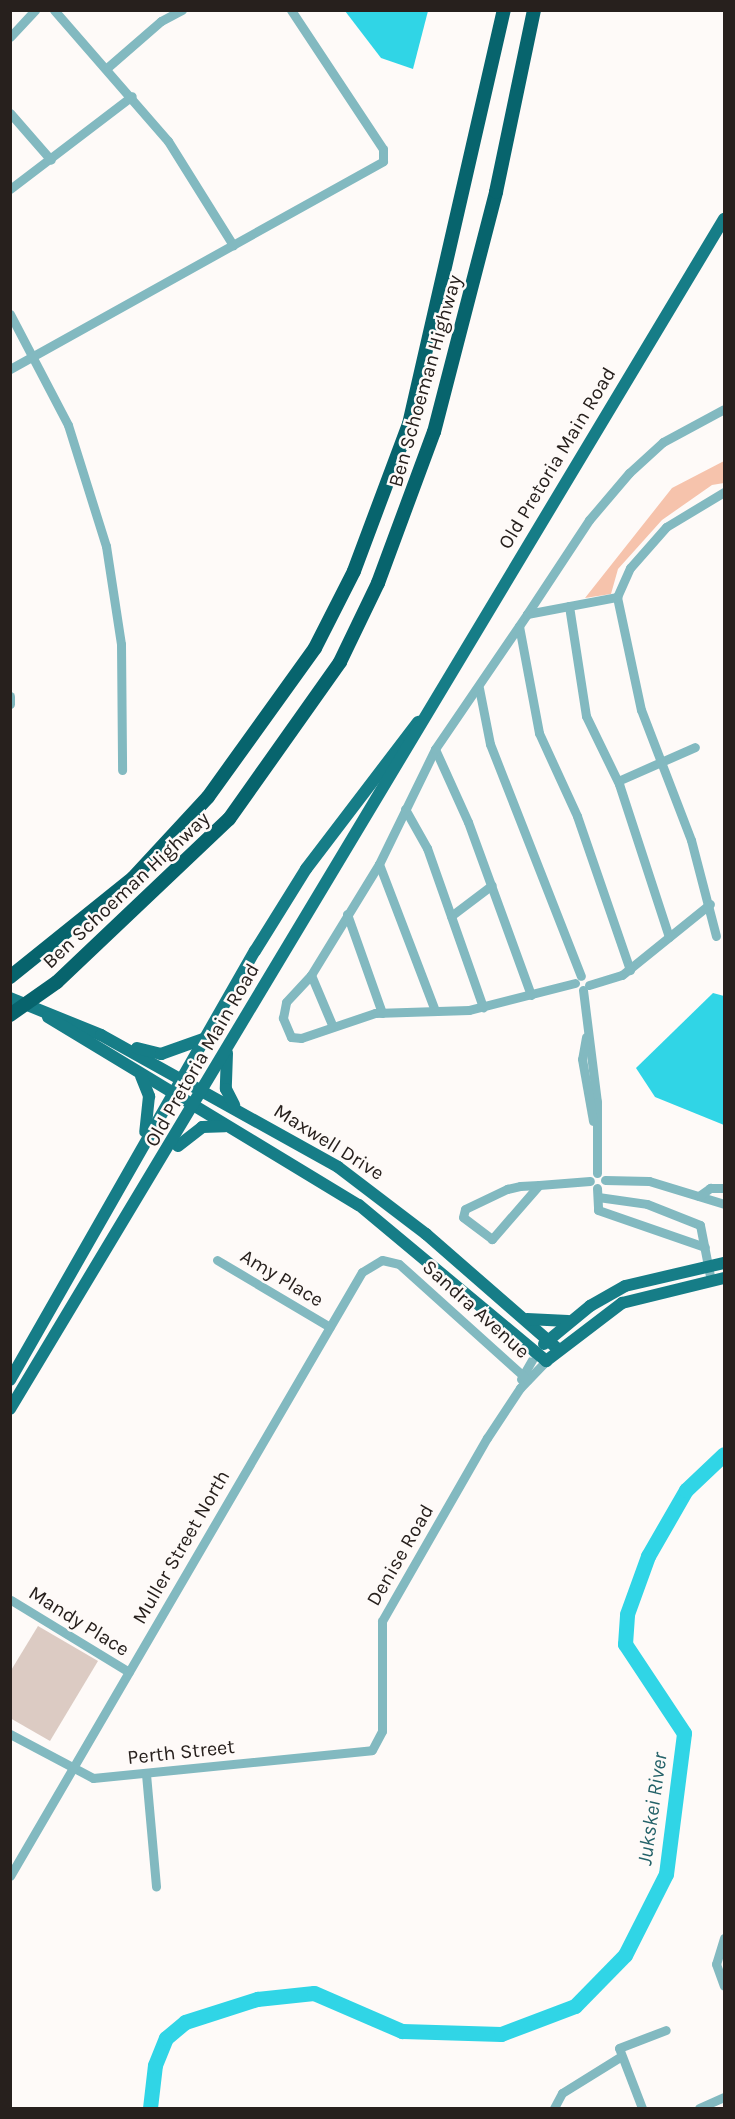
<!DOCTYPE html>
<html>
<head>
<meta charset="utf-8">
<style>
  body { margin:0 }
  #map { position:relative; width:735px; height:2119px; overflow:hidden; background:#fefaf8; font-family:Karla,sans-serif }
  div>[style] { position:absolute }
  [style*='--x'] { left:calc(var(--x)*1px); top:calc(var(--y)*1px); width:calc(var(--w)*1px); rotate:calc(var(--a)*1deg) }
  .green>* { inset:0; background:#f6c3ac }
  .water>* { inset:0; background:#30d5e6 }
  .river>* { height:15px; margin:-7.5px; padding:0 7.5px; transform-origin:7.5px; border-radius:7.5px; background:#30d5e6 }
  .building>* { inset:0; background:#dccbc3 }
  .minor>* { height:9px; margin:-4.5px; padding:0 4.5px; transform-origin:4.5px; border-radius:4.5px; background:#82b9c0 }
  .major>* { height:12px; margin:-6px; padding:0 6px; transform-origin:6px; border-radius:6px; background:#167d87 }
  .highway>* { height:14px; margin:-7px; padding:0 7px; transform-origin:7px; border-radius:7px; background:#07646d }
  .highway-bridge>* { height:14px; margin:-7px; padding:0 7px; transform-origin:7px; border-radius:7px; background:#07646d }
  span { translate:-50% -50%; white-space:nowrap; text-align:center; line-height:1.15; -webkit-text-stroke:5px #fefaf8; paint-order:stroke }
  .street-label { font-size:20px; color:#27201d }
  .water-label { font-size:21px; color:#236168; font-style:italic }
  .frame { position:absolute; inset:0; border:12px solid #27201d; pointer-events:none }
</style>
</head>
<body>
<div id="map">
  <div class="green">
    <i style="clip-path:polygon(724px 461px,724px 483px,712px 485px,662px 520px,618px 569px,611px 594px,585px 598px,672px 488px)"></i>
  </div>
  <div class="water">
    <i style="clip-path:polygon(345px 11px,428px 11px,413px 69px,381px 58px)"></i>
    <i style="clip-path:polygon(713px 993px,724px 996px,724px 1125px,655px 1097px,636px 1068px)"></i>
  </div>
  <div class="river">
    <i style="--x:150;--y:2108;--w:43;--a:-83.4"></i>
    <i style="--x:155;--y:2065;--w:29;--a:-68"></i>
    <i style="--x:166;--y:2038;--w:25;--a:-40"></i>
    <i style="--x:185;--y:2022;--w:76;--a:-17.7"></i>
    <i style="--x:257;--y:1999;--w:57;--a:-6"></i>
    <i style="--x:314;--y:1993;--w:96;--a:23.4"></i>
    <i style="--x:402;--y:2031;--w:99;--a:1.7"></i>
    <i style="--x:501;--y:2034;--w:79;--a:-20.7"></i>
    <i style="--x:575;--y:2006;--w:71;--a:-45.6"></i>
    <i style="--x:625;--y:1955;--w:91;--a:-63.2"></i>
    <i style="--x:666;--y:1874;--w:142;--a:-82.7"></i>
    <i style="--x:684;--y:1733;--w:107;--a:-123.5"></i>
    <i style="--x:625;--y:1644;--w:30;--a:-86"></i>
    <i style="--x:627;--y:1614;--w:62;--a:-70.1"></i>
    <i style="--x:648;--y:1556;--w:76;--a:-60.1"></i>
    <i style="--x:686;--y:1490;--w:52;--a:-43.5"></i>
  </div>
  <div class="building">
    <i style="clip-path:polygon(38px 1626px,98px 1661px,50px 1741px,10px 1718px,10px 1672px)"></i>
  </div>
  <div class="minor">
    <i style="--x:54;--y:10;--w:174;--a:49"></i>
    <i style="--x:168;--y:141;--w:123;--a:58"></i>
    <i style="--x:10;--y:37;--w:37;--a:-47"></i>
    <i style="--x:108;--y:67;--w:70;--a:-41"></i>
    <i style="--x:161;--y:21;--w:24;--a:-28"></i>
    <i style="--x:10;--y:113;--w:62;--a:48.9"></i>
    <i style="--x:10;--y:189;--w:153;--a:-37.3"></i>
    <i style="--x:10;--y:314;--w:125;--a:62.4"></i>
    <i style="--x:68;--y:425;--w:127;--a:72.6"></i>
    <i style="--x:106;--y:546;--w:99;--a:81.3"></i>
    <i style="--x:121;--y:644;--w:126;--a:89.5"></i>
    <i style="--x:10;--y:369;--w:427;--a:-29.1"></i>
    <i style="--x:383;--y:161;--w:12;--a:-90"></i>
    <i style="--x:383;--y:149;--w:167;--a:-123.5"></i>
    <i style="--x:569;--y:606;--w:111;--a:81.2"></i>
    <i style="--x:586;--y:716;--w:76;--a:64.1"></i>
    <i style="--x:619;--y:784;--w:161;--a:71.9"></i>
    <i style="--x:527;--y:614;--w:113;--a:-56.6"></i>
    <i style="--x:589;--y:520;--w:62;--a:-49.6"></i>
    <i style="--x:629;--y:473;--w:46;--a:-42.4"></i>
    <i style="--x:663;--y:442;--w:69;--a:-28.4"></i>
    <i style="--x:519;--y:626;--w:109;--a:79.4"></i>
    <i style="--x:539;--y:733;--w:91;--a:65.4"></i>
    <i style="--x:577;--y:816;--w:163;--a:71"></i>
    <i style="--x:479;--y:688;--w:57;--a:78.9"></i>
    <i style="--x:490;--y:744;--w:249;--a:68.6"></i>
    <i style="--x:10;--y:696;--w:8;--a:90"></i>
    <i style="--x:435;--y:749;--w:80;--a:65.7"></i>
    <i style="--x:468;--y:822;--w:184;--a:70"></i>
    <i style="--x:618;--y:781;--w:84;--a:-23.8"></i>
    <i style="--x:405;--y:809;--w:45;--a:60.6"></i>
    <i style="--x:427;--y:848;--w:169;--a:70.6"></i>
    <i style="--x:379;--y:864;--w:157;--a:69.1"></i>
    <i style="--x:347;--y:914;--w:105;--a:70.5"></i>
    <i style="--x:451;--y:916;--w:51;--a:-37.1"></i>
    <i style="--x:716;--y:936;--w:99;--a:-104.6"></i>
    <i style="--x:691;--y:840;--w:139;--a:-111"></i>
    <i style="--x:641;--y:710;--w:116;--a:-102"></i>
    <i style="--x:617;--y:597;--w:32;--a:-66"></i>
    <i style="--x:630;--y:568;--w:55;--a:-48.7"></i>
    <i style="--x:666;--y:527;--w:68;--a:-31.1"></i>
    <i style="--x:311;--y:975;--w:56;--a:67.1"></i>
    <i style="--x:575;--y:983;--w:109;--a:165.7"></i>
    <i style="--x:469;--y:1010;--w:94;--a:178.2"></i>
    <i style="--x:375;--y:1013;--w:78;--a:161.3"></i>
    <i style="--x:301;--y:1038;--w:10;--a:-174"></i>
    <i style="--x:291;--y:1037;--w:21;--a:-113"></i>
    <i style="--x:283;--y:1018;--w:16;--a:-79"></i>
    <i style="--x:286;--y:1002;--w:37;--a:-47"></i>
    <i style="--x:311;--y:975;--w:130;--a:-58.5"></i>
    <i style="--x:379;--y:864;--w:128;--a:-64"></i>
    <i style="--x:435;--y:749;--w:163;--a:-55.7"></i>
    <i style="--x:527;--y:614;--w:92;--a:-10.7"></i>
    <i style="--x:589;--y:985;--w:34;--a:-17"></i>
    <i style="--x:622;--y:975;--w:113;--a:-38.9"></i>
    <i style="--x:583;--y:990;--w:113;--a:82.9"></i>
    <i style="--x:597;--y:1102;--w:71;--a:90"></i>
    <i style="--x:586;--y:1037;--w:22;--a:100"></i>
    <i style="--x:582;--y:1059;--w:63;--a:79.9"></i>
    <i style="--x:605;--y:1180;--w:44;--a:1.3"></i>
    <i style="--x:649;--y:1181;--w:78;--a:17"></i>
    <i style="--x:539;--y:1185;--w:72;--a:131"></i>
    <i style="--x:492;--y:1239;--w:36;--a:-143"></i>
    <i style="--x:463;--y:1217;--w:8;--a:-76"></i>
    <i style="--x:465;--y:1209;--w:47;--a:-25.5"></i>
    <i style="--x:507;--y:1189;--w:13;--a:-13"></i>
    <i style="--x:520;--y:1186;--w:19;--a:-3"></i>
    <i style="--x:539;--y:1185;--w:51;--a:-4.5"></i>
    <i style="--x:597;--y:1188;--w:22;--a:87"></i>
    <i style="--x:598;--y:1210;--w:113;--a:19.1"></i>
    <i style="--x:699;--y:1196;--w:14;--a:-36"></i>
    <i style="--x:710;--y:1188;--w:14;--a:0"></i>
    <i style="--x:598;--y:1197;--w:49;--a:8.1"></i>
    <i style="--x:647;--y:1204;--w:57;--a:21.6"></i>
    <i style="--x:700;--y:1225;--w:57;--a:78.9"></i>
    <i style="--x:217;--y:1260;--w:131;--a:30.7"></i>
    <i style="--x:521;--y:1379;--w:30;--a:-60"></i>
    <i style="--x:11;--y:1600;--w:138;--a:31.4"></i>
    <i style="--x:10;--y:1734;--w:94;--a:27.9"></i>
    <i style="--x:93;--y:1778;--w:280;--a:-5.7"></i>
    <i style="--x:372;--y:1750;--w:21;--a:-62"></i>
    <i style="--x:382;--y:1731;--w:110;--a:-90"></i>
    <i style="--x:382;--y:1621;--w:211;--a:-60.2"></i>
    <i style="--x:487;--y:1438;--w:60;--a:-56.6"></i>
    <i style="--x:520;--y:1388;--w:37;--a:-46"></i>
    <i style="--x:146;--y:1774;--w:113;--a:84.9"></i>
    <i style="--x:10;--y:1876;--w:699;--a:-59.77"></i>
    <i style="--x:362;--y:1272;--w:23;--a:-31"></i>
    <i style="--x:382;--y:1260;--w:17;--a:13"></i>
    <i style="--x:399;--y:1264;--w:173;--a:42"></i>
    <i style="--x:724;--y:1938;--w:27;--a:107"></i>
    <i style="--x:716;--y:1964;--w:23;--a:70"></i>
    <i style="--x:554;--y:2108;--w:17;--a:-62"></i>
    <i style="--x:562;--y:2093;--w:68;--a:-31.8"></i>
    <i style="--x:642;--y:2108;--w:64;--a:-111"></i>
    <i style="--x:619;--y:2048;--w:50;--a:-21"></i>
    <i style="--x:699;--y:2108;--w:27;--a:-24"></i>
  </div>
  <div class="major">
    <i style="--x:10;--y:998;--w:98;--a:22.1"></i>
    <i style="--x:101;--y:1035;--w:271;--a:29.1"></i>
    <i style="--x:338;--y:1167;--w:111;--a:37.3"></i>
    <i style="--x:426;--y:1234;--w:175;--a:41.1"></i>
    <i style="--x:48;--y:1017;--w:363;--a:31.2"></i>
    <i style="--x:359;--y:1205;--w:244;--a:39.8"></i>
    <i style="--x:546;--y:1361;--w:96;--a:-37.3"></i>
    <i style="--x:622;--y:1303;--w:105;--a:-13.8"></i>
    <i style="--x:137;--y:1048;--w:25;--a:14"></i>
    <i style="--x:161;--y:1054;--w:45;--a:-19.7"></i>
    <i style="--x:227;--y:1053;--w:36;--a:92"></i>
    <i style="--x:226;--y:1089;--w:18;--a:63"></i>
    <i style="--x:141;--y:1076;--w:22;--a:68"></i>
    <i style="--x:149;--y:1096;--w:36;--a:96"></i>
    <i style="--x:178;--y:1146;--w:31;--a:-38"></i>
    <i style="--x:202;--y:1127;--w:23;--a:-2"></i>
    <i style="--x:527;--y:1319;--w:41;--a:2.8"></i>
    <i style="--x:544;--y:1344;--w:60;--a:-39.6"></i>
    <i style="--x:590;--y:1306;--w:40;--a:-29.7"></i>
    <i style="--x:625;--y:1286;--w:102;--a:-13.1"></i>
    <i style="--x:10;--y:1380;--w:494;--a:-60.3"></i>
    <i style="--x:255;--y:951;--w:97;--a:-58.1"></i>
    <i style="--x:306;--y:869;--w:185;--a:-52.7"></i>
    <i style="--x:10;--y:1409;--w:1388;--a:-59.04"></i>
  </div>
  <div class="highway">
    <i style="--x:10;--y:977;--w:158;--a:-38.8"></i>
    <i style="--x:133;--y:878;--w:110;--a:-47.2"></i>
    <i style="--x:208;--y:797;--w:183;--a:-54.3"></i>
    <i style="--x:315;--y:648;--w:86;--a:-63.1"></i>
    <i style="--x:354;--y:571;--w:157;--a:-69.5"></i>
    <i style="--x:409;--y:424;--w:425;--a:-77.1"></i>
    <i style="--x:57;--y:982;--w:237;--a:-43.5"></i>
    <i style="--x:229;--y:819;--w:192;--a:-54.7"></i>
    <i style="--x:340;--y:662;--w:88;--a:-64.3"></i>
    <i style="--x:378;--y:583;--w:161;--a:-69.7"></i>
    <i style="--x:434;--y:432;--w:248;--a:-75.5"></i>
    <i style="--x:496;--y:192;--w:186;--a:-78.2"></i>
  </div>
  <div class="highway-bridge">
    <i style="--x:10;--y:1015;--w:57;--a:-35.1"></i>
  </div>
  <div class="street-label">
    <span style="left:425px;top:381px;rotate:-74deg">Ben Schoeman Highway</span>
    <span style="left:557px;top:458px;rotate:-59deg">Old Pretoria Main Road</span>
    <span style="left:126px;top:890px;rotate:-43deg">Ben Schoeman Highway</span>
    <span style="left:202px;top:1055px;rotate:-60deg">Old Pretoria Main Road</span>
    <span style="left:329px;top:1142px;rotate:32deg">Maxwell Drive</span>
    <span style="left:282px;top:1278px;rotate:31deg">Amy Place</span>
    <span style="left:476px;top:1309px;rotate:42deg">Sandra Avenue</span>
    <span style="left:181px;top:1547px;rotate:-60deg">Muller Street North</span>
    <span style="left:400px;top:1555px;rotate:-60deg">Denise Road</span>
    <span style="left:79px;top:1621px;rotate:32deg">Mandy Place</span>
    <span style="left:181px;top:1752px;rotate:-6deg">Perth Street</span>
  </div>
  <div class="water-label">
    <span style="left:652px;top:1809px;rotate:-82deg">Jukskei River</span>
  </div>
  <div class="frame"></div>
</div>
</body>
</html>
